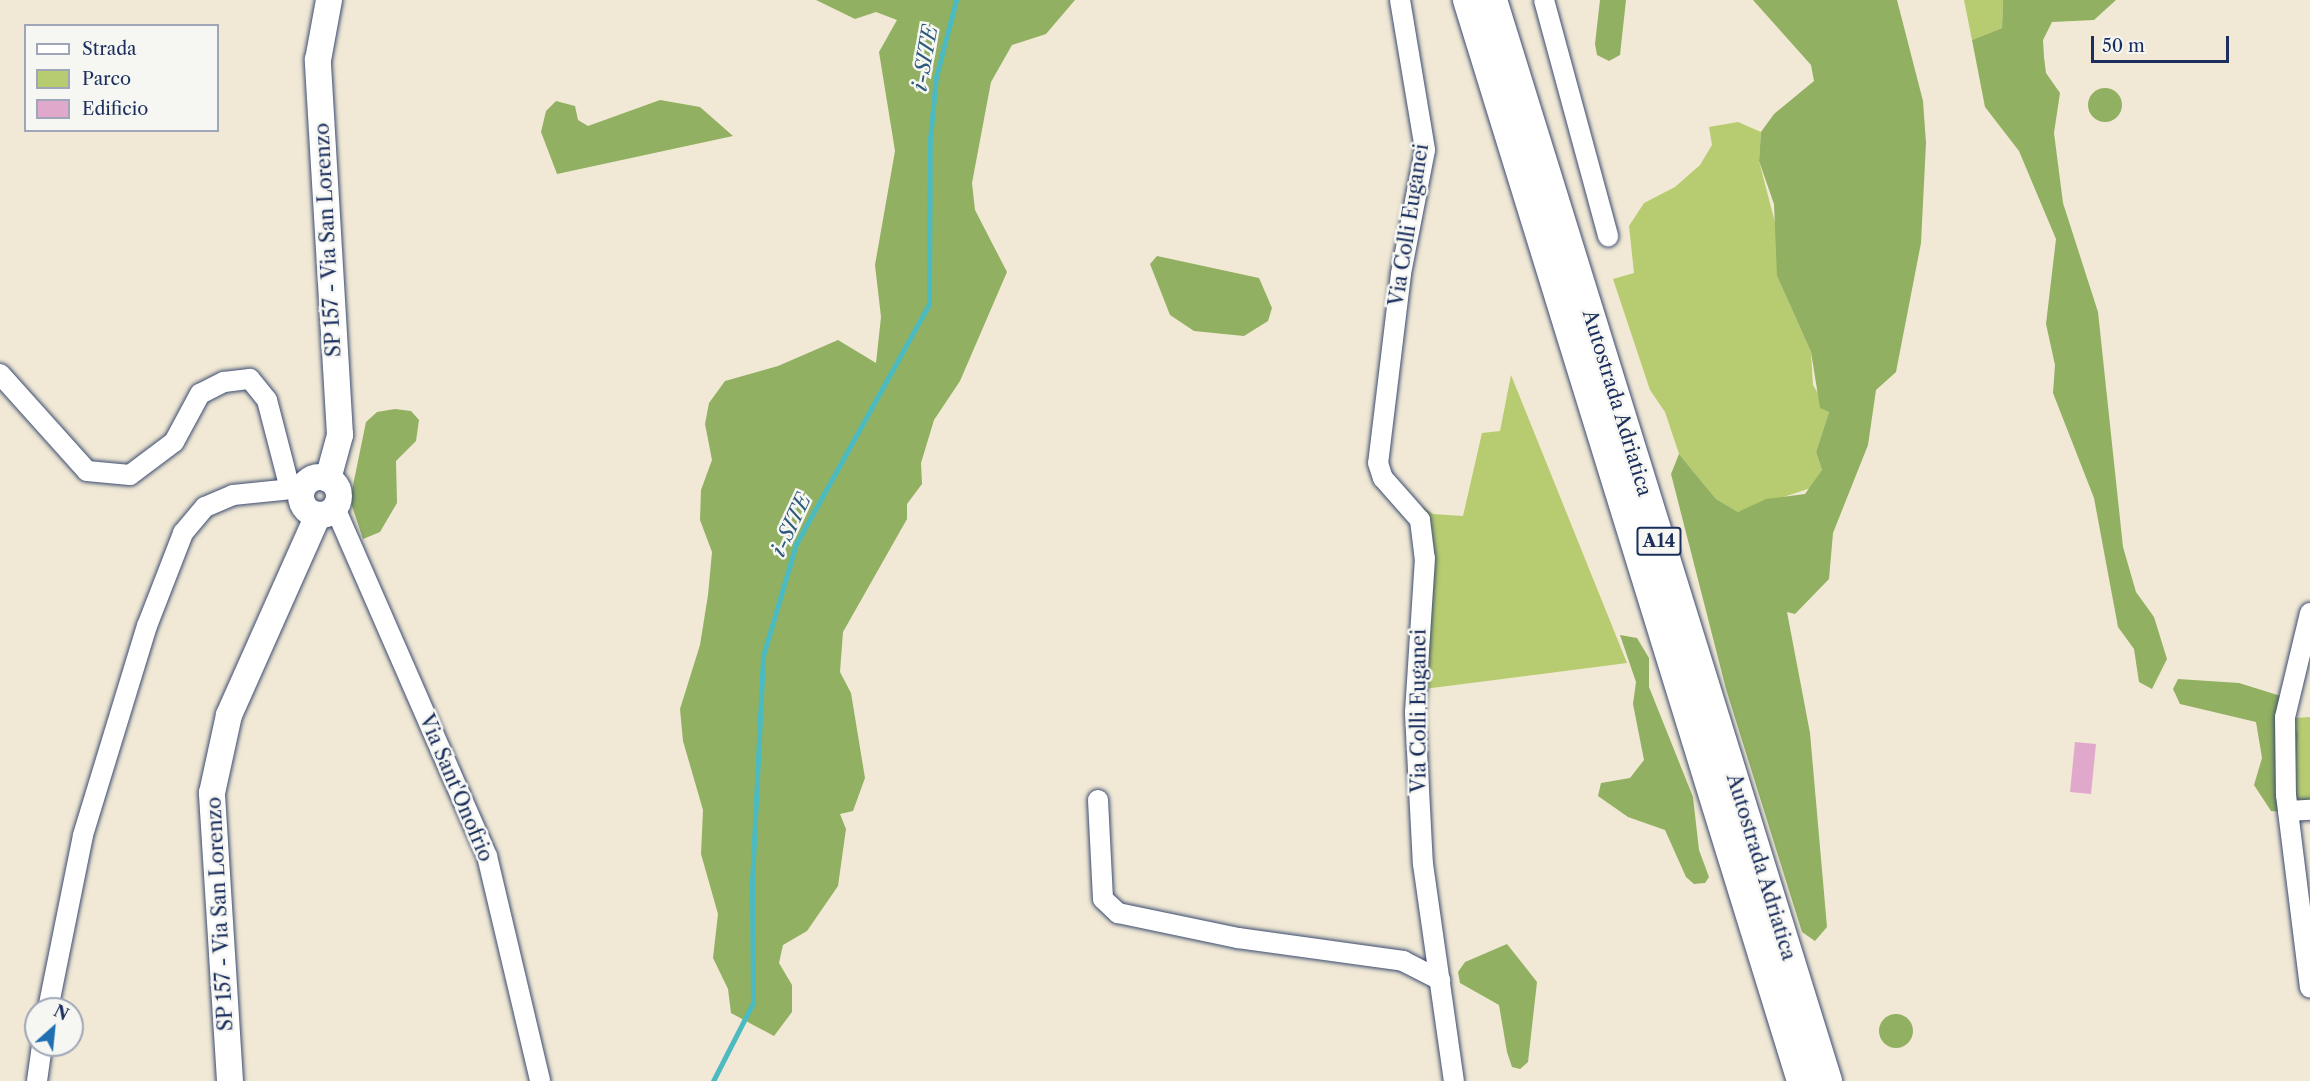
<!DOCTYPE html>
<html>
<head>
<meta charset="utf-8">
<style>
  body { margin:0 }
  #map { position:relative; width:2310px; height:1081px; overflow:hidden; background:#f1e9d5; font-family:"Libre Caslon Text",serif }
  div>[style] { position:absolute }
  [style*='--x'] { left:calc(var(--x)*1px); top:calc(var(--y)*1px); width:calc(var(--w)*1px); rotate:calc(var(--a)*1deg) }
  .green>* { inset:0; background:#b7cc70 }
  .forest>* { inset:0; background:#91b062 }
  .round { border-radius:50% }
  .stream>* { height:5px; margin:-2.5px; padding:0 2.5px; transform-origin:2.5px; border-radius:2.5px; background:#4cbbc1 }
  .building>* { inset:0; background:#e0a9cb }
  .roads { filter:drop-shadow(0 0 2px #3b4b70) drop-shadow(0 0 2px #3b4b70) }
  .minor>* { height:20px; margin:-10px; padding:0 10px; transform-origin:10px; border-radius:10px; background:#fff }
  .major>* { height:26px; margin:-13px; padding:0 13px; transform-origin:13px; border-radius:13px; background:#fff }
  .major>.ring { margin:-13px; padding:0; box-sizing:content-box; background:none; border:26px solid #fff; border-radius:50% }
  .highway>* { height:28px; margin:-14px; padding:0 14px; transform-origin:14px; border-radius:14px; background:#fff }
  span { translate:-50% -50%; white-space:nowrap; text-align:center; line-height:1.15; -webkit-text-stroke:5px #f6f6f2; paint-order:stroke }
  .shield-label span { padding:2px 4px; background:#f6f6f2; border:2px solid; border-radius:4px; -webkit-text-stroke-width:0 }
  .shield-label { font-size:18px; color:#1b2f5e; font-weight:700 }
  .street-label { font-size:20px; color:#1b2f5e }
  .water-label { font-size:21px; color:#2a597c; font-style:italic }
  .legend { position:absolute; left:24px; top:24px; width:195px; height:108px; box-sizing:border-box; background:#f6f6f2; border:2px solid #9ea6b7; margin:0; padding:8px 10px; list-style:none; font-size:18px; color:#1b2f5e }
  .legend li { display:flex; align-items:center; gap:12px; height:30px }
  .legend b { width:30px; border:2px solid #9ea6b7 }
  .north { position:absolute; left:24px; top:997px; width:60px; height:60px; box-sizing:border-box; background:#f6f6f2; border:2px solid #9ea6b7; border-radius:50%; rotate:27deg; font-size:16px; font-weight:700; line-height:24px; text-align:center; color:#1b2f5e }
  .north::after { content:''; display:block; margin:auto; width:21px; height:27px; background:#1f6fb2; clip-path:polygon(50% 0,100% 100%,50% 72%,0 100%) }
  .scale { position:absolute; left:2091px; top:36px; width:138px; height:27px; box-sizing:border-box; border:3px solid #1b2f5e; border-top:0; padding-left:8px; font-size:18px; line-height:21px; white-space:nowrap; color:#1b2f5e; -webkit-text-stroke:4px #f6f6f2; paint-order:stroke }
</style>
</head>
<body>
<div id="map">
  <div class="green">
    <i style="clip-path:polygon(1964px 0,2003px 0,2002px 28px,1972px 40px)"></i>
    <i style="clip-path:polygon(1738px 122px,1761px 132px,1759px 161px,1779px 238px,1777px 276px,1811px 352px,1813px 385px,1829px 412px,1816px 452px,1822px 470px,1814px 487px,1738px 512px,1716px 499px,1679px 454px,1665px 412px,1650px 390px,1613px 279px,1634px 273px,1629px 226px,1644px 203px,1675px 187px,1700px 165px,1712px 145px,1709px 127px)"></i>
    <i style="clip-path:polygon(1511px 375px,1627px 663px,1416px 690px,1434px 553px,1432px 529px,1422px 506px,1433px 514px,1463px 516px,1482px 433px,1500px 431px)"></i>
    <i style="clip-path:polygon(2310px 717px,2310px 805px,2294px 805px,2295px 718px)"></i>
  </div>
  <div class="forest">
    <i style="clip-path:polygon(816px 0,1075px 0,1046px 34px,1012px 45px,991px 82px,972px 183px,975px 210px,1007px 272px,960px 381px,934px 420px,921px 463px,922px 484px,907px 504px,907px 519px,843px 632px,840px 672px,851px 693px,865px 778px,853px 811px,840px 814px,846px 829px,838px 886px,807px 931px,783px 945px,779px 963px,792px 985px,792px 1012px,774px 1036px,731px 1013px,728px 989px,713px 958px,718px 914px,701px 854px,703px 810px,683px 741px,680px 709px,700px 645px,708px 595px,712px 552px,700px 520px,701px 490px,712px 460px,705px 424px,709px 403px,725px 381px,778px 366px,838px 340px,876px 363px,881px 317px,875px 265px,895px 151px,879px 52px,897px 20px,876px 12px,855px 19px)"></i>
    <i style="clip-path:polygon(1600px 0,1626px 0,1620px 55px,1609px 61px,1597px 55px,1595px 44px)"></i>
    <i style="clip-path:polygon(1753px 0,1897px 0,1923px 101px,1926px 143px,1921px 243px,1896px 372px,1876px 390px,1868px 445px,1833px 533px,1829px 579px,1795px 614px,1787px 612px,1810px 733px,1827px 927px,1815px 941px,1802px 932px,1726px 689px,1671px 474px,1679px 454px,1716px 499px,1738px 512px,1766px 499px,1805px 494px,1822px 470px,1816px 452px,1829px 412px,1820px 408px,1811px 352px,1777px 276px,1774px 204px,1759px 161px,1761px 132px,1774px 114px,1814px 81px,1811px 65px)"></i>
    <i style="clip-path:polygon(2003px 0,2116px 0,2094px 20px,2052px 22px,2043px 40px,2044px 57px,2046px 73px,2060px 93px,2054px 133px,2063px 203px,2098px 312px,2123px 547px,2136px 592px,2154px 617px,2167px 659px,2152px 689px,2139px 682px,2134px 649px,2118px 627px,2094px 498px,2053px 393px,2055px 365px,2046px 324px,2056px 239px,2019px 151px,1985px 107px,1972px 40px,2002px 28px)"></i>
    <i class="round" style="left:2088px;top:88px;width:34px;height:34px"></i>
    <i style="clip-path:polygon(660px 100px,700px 107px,733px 136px,557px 174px,541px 132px,546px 111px,556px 101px,575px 106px,578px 120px,588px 126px)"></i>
    <i style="clip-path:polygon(1157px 256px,1259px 278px,1272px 308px,1268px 321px,1244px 336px,1194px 331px,1170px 315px,1150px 264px)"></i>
    <i style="clip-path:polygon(395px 409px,411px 411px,419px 420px,416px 441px,396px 461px,397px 503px,380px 532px,363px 539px,350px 500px,366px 422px,377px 412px)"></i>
    <i style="clip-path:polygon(1620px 635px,1637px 638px,1649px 658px,1649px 687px,1693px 797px,1699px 850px,1709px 877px,1705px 883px,1694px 884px,1686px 877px,1665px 830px,1628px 817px,1598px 796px,1601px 783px,1630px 778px,1644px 760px,1633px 704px,1636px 682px)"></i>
    <i style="clip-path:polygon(2178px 679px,2239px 683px,2284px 697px,2298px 734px,2293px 795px,2284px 812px,2271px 811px,2254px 785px,2262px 758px,2256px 722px,2180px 704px,2173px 689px)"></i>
    <i style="clip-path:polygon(1507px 944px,1537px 982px,1528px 1062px,1520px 1069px,1512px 1067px,1507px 1052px,1499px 1005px,1460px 983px,1458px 972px,1465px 962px)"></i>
    <i class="round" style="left:1879px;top:1014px;width:34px;height:34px"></i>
  </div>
  <div class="stream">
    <i style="--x:713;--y:1081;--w:88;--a:-62.9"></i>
    <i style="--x:753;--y:1003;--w:121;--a:-90.5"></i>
    <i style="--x:752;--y:882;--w:226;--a:-87.2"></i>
    <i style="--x:763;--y:656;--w:117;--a:-73.6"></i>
    <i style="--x:796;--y:544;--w:274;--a:-61"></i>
    <i style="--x:929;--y:304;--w:165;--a:-89.7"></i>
    <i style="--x:930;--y:139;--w:62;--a:-84.5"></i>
    <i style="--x:936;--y:77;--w:80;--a:-75.4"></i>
  </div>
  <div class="building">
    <i style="clip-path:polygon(2075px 742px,2096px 744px,2091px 794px,2070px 792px)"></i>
  </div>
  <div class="roads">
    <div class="minor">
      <i style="--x:1400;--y:0;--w:152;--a:80.5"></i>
      <i style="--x:1425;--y:150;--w:126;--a:101"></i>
      <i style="--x:1401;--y:274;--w:190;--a:96.9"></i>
      <i style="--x:1378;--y:463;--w:16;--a:72"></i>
      <i style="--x:1383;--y:478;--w:56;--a:48.6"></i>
      <i style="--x:1420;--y:520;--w:38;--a:83"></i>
      <i style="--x:1425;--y:558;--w:155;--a:93.7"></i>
      <i style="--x:1415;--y:713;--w:151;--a:87"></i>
      <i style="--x:1423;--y:864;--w:219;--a:81.9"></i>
      <i style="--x:1544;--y:0;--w:245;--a:74.8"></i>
      <i style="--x:0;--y:374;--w:130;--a:48.1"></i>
      <i style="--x:87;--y:471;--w:43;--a:5.3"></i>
      <i style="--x:130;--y:475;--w:55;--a:-36.9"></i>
      <i style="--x:174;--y:442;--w:55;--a:-61.6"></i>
      <i style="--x:200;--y:394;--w:27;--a:-27"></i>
      <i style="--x:224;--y:382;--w:26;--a:-7"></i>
      <i style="--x:250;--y:379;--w:27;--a:51"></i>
      <i style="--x:267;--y:400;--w:92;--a:75.5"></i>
      <i style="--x:335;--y:508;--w:380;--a:66.4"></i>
      <i style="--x:487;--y:856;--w:231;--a:76.7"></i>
      <i style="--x:2310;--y:613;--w:107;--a:103.5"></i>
      <i style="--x:2285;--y:717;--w:78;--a:89.3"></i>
      <i style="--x:2286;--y:795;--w:194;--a:82.9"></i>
      <i style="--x:1098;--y:800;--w:99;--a:87.1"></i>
      <i style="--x:1103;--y:899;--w:21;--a:43"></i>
      <i style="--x:1118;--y:913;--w:123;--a:11.8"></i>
      <i style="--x:1238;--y:938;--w:167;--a:7.9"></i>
      <i style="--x:1403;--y:961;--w:42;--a:27.2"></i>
      <i style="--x:2288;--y:811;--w:22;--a:-3"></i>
      <i style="--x:48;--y:1009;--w:177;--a:-78.6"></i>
      <i style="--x:83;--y:835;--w:219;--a:-73"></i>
      <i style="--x:147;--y:626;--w:100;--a:-68.8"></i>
      <i style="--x:183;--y:533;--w:34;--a:-50"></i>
      <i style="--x:205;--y:507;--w:30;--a:-23"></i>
      <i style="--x:233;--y:495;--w:69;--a:-5.8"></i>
      <i style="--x:37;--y:1081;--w:36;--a:-82"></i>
    </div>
    <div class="major">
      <i class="ring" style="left:301px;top:477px;width:12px;height:12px"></i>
      <i style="--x:328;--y:479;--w:46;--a:-74.7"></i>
      <i style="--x:340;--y:435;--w:376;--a:-93.4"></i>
      <i style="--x:318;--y:60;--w:61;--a:-79.6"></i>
      <i style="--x:230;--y:1081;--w:289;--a:-93.6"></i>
      <i style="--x:212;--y:793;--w:80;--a:-77.7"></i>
      <i style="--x:229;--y:715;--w:219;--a:-66"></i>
    </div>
    <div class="highway">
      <i style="--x:1467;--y:0;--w:1131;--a:72.83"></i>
      <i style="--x:1493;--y:0;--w:1132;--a:72.78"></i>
    </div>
  </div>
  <div class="shield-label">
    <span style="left:1659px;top:541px">A14</span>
  </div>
  <div class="street-label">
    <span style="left:1409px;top:225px;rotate:-81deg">Via Colli Euganei</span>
    <span style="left:328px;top:240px;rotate:-93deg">SP 157 - Via San Lorenzo</span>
    <span style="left:1617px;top:403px;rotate:73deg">Autostrada Adriatica</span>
    <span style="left:1419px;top:711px;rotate:-90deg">Via Colli Euganei</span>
    <span style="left:456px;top:788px;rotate:67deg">Via Sant'Onofrio</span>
    <span style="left:1761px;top:867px;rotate:73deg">Autostrada Adriatica</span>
    <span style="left:220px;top:914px;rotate:-93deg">SP 157 - Via San Lorenzo</span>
  </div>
  <div class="water-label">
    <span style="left:925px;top:58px;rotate:-80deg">i-SITE</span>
    <span style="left:791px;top:525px;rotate:-65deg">i-SITE</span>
  </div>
  <ul class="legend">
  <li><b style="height:8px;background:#fff"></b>Strada</li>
  <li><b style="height:16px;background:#b7cc70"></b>Parco</li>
  <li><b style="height:16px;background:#e0a9cb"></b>Edificio</li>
  </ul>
  <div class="north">N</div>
  <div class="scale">50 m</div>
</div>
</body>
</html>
